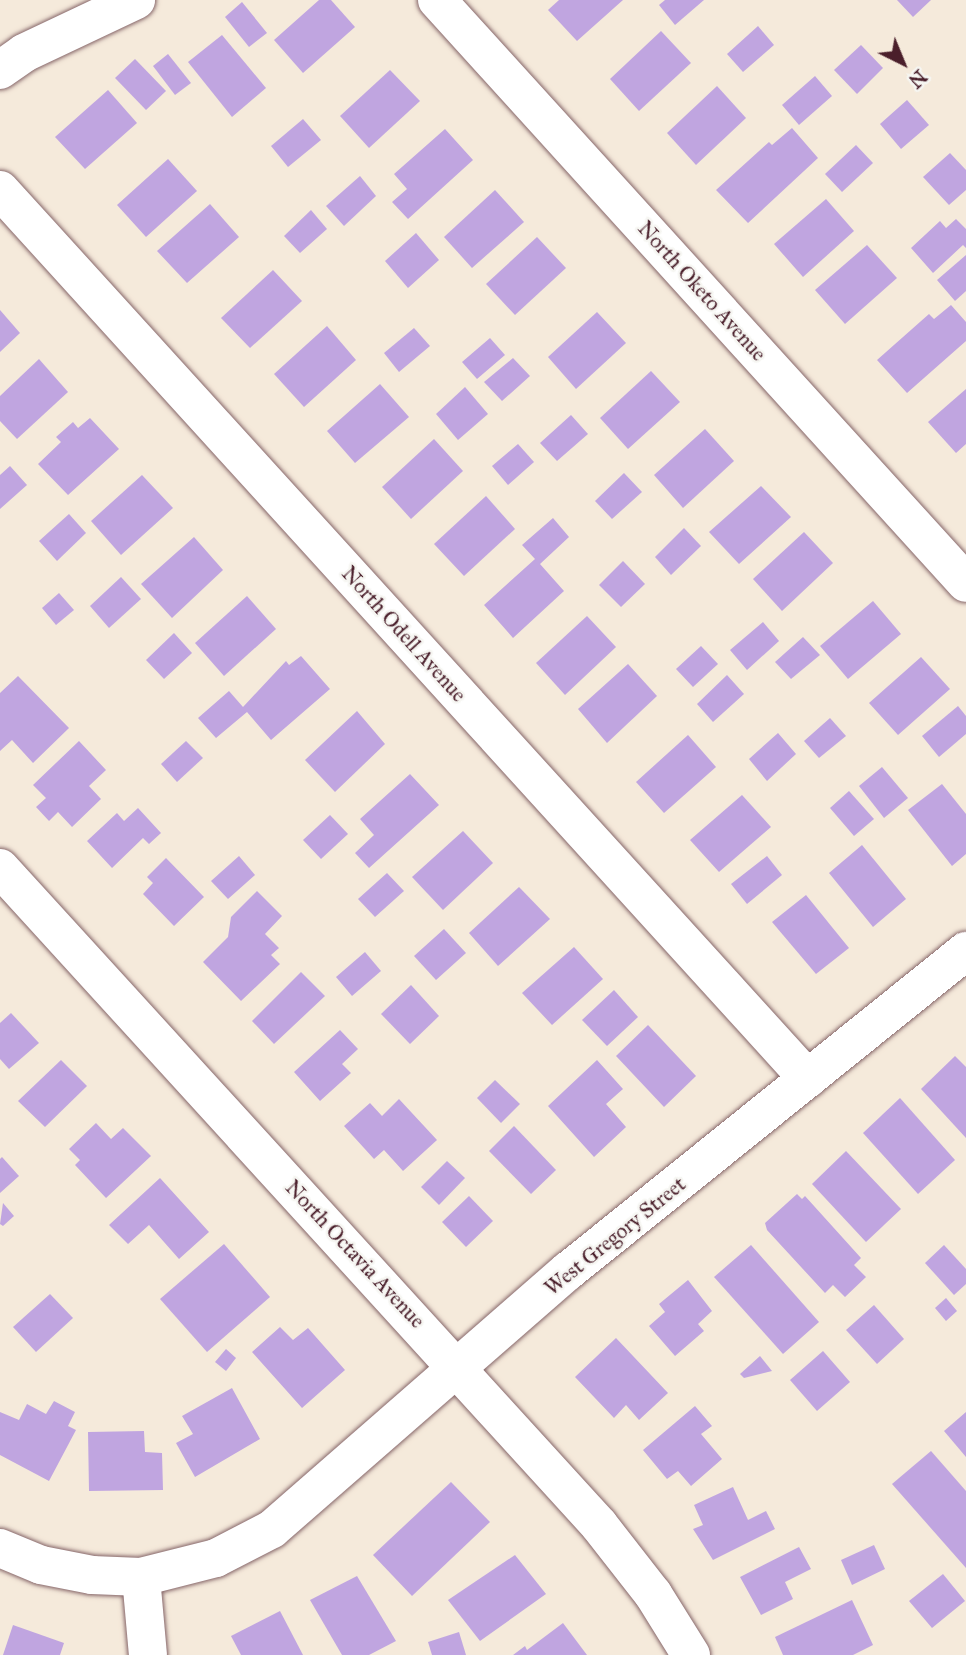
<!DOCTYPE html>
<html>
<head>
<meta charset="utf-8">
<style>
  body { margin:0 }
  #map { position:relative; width:966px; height:1655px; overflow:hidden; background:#f5eadb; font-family:"IM FELL Great Primer",serif }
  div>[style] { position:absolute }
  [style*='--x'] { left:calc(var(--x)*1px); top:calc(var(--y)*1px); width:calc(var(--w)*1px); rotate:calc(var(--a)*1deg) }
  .building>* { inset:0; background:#c0a5e0 }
  .roads { filter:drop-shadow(0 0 2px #866669) drop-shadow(0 0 2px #866669) }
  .minor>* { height:38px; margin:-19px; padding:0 19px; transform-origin:19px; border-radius:19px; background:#fff }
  span { translate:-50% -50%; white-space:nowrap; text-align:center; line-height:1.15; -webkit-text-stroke:5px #f6f6f2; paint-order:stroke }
  .street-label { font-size:21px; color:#4a1f2b }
  .north { position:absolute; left:868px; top:28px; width:70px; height:70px; -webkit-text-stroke:5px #f6f6f2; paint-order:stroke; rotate:137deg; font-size:19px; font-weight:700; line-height:28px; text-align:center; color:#4a1f2b }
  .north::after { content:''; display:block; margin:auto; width:24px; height:32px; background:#4a1f2b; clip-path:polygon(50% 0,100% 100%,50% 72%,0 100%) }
</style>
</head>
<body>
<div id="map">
  <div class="building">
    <i style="clip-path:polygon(319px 0,331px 0,355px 27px,303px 73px,274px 40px)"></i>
    <i style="clip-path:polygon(559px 0,623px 0,577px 41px,548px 10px)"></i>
    <i style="clip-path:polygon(665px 0,704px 0,675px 25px,659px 5px)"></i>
    <i style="clip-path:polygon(897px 0,931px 0,913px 17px)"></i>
    <i style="clip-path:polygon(242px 2px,267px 33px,249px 47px,225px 17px)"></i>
    <i style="clip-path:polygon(758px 26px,774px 45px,743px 72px,727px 54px)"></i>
    <i style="clip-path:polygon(661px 31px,691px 63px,639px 111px,610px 79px)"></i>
    <i style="clip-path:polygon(222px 35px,266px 88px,232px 117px,188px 62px)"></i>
    <i style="clip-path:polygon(861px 45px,883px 68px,857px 94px,834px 70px)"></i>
    <i style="clip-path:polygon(168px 54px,191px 83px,175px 95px,153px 66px)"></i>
    <i style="clip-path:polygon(135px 59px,166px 91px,146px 110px,115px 78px)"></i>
    <i style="clip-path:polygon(390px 70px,420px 101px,369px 148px,340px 116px)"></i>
    <i style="clip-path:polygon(815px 76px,832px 96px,799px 125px,782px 105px)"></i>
    <i style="clip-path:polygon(717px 86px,746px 118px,696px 165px,667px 133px)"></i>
    <i style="clip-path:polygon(108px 90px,137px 123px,85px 169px,55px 137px)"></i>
    <i style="clip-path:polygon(907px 100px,929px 125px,901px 149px,880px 124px)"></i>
    <i style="clip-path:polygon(303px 119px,321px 140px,288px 167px,271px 146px)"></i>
    <i style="clip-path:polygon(792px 128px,818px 158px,748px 223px,716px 190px,769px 142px,772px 145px)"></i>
    <i style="clip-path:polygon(445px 129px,473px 160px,408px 219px,392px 202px,407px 189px,394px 174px)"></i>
    <i style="clip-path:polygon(856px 145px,873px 163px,842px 192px,825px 174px)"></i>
    <i style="clip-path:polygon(950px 153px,966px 170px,966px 190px,949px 205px,923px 177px)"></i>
    <i style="clip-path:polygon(168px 159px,197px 191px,146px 237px,117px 205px)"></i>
    <i style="clip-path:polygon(360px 176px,376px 196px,344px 226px,326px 206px)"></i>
    <i style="clip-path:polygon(495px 190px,524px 222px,472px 268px,444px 237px)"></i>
    <i style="clip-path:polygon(826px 199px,854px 231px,803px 277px,774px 244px)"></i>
    <i style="clip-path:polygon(210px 204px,239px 237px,187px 283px,157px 251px)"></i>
    <i style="clip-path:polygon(311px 210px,327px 229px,300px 253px,284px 236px)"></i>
    <i style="clip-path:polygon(956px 219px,966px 229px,966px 248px,963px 245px,933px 273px,911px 248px,940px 221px,946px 228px)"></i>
    <i style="clip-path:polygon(416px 233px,439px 260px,408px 288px,385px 261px)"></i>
    <i style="clip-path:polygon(537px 237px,566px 268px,515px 315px,486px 284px)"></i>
    <i style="clip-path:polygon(867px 245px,897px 278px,845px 324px,815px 290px)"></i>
    <i style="clip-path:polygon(966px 255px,966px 291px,955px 301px,937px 280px)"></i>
    <i style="clip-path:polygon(273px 270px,302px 301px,250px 348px,221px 318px)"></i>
    <i style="clip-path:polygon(951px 305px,966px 322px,966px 341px,907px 393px,877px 360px,929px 314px,934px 319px)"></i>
    <i style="clip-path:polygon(0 310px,20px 333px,0 352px)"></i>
    <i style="clip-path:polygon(597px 312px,626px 343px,576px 389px,548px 357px)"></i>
    <i style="clip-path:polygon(327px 326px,356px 360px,304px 407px,274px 374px)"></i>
    <i style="clip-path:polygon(414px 328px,430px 346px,399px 372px,384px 353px)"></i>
    <i style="clip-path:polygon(490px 338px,505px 355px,477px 379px,462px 362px)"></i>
    <i style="clip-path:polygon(513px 358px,530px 376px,502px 401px,484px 382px)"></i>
    <i style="clip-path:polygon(39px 359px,68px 392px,17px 439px,0 421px,0 396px)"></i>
    <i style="clip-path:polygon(651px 371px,680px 402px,628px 449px,600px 418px)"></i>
    <i style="clip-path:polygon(380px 384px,409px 417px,355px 463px,327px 431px)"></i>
    <i style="clip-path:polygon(465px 387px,488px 414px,458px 440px,436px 414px)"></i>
    <i style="clip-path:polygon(966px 389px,966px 444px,956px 453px,928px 422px)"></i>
    <i style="clip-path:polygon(571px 415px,588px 434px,557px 461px,540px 443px)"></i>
    <i style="clip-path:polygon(90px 418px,119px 449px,68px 495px,38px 464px,61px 442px,56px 437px,73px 422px,78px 428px)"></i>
    <i style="clip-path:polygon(705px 429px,734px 461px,683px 508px,654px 475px)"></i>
    <i style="clip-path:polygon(434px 439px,463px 471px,411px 519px,382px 487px)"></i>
    <i style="clip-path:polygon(518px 444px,534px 462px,508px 485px,492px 466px)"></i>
    <i style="clip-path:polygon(10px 466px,27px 485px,0 509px,0 475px)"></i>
    <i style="clip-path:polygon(624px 473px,642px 492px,612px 519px,595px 501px)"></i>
    <i style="clip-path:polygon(142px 475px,173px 508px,121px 555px,91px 521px)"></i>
    <i style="clip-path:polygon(761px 486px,791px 517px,739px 564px,709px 532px)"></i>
    <i style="clip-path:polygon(486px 496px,515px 529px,464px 576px,434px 544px)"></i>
    <i style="clip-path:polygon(69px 514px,86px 533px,57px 561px,39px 541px)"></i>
    <i style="clip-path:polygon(553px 518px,569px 537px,540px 564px,564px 591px,513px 638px,484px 605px,535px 559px,522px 545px)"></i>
    <i style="clip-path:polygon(684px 528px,701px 546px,671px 575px,655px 557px)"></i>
    <i style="clip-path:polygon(804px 532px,833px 563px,782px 611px,753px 579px)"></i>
    <i style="clip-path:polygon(194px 537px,223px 570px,172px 618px,141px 584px)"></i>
    <i style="clip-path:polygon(623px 561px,645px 584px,621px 607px,599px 585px)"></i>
    <i style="clip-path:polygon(121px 577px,141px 599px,109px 628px,90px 606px)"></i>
    <i style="clip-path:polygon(59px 593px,74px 610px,56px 625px,42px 608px)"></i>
    <i style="clip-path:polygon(247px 596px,276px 629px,224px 676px,195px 643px)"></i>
    <i style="clip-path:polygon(873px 601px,901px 634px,848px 679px,820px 646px)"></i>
    <i style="clip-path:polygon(587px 616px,616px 647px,565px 695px,536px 663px)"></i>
    <i style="clip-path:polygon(763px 622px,779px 641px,747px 670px,730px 650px)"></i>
    <i style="clip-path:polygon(174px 633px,192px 653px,164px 679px,146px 660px)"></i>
    <i style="clip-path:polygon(803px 637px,820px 655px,791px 679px,775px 662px)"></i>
    <i style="clip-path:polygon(701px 646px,718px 664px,693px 687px,676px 669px)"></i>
    <i style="clip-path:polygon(301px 656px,330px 689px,271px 740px,247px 712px,216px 738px,198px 718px,229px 691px,243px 707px,286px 661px,289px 665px)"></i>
    <i style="clip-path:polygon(921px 657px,950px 689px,898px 735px,869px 703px)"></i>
    <i style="clip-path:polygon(628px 664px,657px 696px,607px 743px,578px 709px)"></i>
    <i style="clip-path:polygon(727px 675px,744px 694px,713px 722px,697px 704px)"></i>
    <i style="clip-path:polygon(18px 676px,69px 728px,33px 763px,12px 740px,0 751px,0 693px)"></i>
    <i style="clip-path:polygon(958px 706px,966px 716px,966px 734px,939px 757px,922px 736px)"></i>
    <i style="clip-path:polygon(357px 711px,385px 744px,335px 792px,305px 760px)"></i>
    <i style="clip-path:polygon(830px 718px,846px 736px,819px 758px,804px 741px)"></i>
    <i style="clip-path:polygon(778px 733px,796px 754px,767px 781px,749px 759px)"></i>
    <i style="clip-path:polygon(688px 735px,716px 767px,664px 813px,636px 782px)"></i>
    <i style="clip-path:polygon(79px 741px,106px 770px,89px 786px,101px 799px,72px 827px,58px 812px,49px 821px,36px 807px,46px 798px,33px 785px)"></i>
    <i style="clip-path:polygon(186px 741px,203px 758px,177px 782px,161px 764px)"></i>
    <i style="clip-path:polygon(882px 767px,908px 798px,884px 818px,859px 786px)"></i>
    <i style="clip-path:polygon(410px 774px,439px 805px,369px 868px,355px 853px,374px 835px,360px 819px)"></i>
    <i style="clip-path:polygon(942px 784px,966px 814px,966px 854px,952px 866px,908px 810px)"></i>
    <i style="clip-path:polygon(849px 791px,874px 819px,854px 836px,830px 808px)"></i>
    <i style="clip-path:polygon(742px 795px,771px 827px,719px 872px,690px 840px)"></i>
    <i style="clip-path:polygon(138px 808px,161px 833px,149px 844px,143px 838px,112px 868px,87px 841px,117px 813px,124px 821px)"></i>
    <i style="clip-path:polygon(330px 815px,348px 834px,321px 859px,303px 840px)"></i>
    <i style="clip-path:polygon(463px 831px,493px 863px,443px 910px,412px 877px)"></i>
    <i style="clip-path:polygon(862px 845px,906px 899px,873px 927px,829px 873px)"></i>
    <i style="clip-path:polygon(239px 856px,255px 875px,228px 899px,211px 881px)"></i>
    <i style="clip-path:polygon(767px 856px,782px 875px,747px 904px,731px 884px)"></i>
    <i style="clip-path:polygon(166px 858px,204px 897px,174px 926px,143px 894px,153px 883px,147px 877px)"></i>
    <i style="clip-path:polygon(387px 873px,404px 891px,375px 917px,358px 899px)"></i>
    <i style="clip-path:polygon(519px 887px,550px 919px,498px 966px,469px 933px)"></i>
    <i style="clip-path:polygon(257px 891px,282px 916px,265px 934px,279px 948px,271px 955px,280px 964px,241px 1001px,203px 962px,228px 937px,231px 917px)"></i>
    <i style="clip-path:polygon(806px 895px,849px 948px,816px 974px,772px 922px)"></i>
    <i style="clip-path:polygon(444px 929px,466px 953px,436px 980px,414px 956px)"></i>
    <i style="clip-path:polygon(574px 947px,603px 979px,552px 1025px,522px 993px)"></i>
    <i style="clip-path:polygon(365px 952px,381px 971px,352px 996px,336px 977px)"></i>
    <i style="clip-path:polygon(301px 972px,325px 996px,274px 1044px,252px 1021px)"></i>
    <i style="clip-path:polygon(411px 985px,439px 1016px,410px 1044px,381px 1014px)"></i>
    <i style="clip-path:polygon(614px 990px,638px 1017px,607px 1046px,582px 1020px)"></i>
    <i style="clip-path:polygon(11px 1013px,39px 1043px,9px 1069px,0 1059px,0 1023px)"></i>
    <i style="clip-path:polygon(648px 1025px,696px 1076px,664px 1107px,616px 1056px)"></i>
    <i style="clip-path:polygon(340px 1030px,358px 1049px,342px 1064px,351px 1073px,320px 1101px,294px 1072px)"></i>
    <i style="clip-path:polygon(955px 1056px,966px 1067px,966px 1138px,921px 1089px)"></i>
    <i style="clip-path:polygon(61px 1060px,87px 1086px,45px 1127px,18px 1101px)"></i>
    <i style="clip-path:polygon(597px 1060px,623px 1089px,606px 1104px,626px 1127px,594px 1157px,548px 1106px)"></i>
    <i style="clip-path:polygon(495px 1080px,520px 1104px,501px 1123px,477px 1098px)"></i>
    <i style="clip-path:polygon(900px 1098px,955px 1160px,918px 1194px,863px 1133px)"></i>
    <i style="clip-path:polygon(399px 1099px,437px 1140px,403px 1171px,384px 1150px,374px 1159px,344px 1126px,370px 1103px,382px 1116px)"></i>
    <i style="clip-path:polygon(96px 1123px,111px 1139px,123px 1128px,151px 1156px,106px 1198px,75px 1165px,80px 1160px,69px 1149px)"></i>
    <i style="clip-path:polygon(514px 1126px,556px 1170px,531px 1194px,489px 1151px)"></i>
    <i style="clip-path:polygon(846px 1151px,901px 1209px,866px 1242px,812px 1184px)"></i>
    <i style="clip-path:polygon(2px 1157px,19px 1176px,0 1193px,0 1159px)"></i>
    <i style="clip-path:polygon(447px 1161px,465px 1178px,439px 1205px,421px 1187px)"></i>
    <i style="clip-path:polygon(160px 1178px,209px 1232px,179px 1259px,149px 1225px,128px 1244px,109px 1225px)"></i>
    <i style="clip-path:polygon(797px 1194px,802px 1199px,805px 1196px,861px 1258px,854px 1265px,866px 1277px,845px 1297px,833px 1285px,825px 1293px,767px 1230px,765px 1223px)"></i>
    <i style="clip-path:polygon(469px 1196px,493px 1221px,466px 1247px,442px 1222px)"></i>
    <i style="clip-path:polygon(3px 1203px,14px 1216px,3px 1226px,0 1224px)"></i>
    <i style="clip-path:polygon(224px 1244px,270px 1297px,207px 1352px,160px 1299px)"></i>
    <i style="clip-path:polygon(751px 1245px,819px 1322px,783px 1354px,714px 1277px)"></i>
    <i style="clip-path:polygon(944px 1245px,966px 1269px,966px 1284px,954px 1295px,925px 1263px)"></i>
    <i style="clip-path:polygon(688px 1280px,712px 1311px,698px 1324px,704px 1331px,675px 1356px,649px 1326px,665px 1312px,659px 1304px)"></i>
    <i style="clip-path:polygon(50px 1294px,73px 1318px,36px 1352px,13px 1327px)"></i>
    <i style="clip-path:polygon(946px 1298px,957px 1311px,946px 1321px,935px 1308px)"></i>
    <i style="clip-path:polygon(874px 1305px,904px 1339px,877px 1364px,846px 1330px)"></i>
    <i style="clip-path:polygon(280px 1327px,293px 1340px,308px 1328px,345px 1370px,302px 1408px,252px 1352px)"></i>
    <i style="clip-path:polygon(616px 1338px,668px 1393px,639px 1420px,626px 1405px,614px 1418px,575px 1377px)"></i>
    <i style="clip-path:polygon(226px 1349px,236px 1358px,226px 1371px,215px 1362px)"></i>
    <i style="clip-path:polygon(823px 1351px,850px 1382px,817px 1411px,790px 1380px)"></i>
    <i style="clip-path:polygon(760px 1356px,772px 1371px,744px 1378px,740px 1374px)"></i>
    <i style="clip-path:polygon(232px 1388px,260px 1439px,195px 1477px,176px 1443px,193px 1434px,182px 1416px)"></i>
    <i style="clip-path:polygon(54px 1401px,75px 1412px,68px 1426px,76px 1430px,49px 1481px,0 1455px,0 1412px,19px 1420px,27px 1404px,46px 1414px)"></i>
    <i style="clip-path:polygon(695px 1406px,712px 1426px,701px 1434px,722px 1459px,691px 1486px,678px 1471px,667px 1479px,643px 1450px)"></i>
    <i style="clip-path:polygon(966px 1412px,966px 1457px,944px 1431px)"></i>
    <i style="clip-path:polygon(144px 1431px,145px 1452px,162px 1453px,163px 1490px,89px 1491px,88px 1432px)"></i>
    <i style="clip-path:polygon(931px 1451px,966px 1491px,966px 1568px,892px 1484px)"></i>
    <i style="clip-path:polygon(451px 1482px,490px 1522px,412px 1596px,373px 1555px)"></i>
    <i style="clip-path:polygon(733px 1487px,748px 1520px,766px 1511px,775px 1529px,713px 1560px,693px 1529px,703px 1525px,694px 1505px)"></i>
    <i style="clip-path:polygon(874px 1545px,885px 1569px,852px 1585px,841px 1560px)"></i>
    <i style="clip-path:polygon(799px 1547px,811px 1569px,785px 1582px,793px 1599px,761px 1615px,740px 1577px)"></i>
    <i style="clip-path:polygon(515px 1555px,546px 1594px,480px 1641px,448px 1600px)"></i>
    <i style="clip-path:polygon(943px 1574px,965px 1601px,932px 1628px,909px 1601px)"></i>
    <i style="clip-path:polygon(357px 1576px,396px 1641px,369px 1655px,342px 1655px,310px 1600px)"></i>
    <i style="clip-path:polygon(852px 1600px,873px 1645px,853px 1655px,783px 1655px,775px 1637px)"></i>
    <i style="clip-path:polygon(280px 1611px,303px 1655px,241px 1655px,231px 1636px)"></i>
    <i style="clip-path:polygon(563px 1623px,587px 1655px,513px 1655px,525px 1646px,527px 1650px)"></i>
    <i style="clip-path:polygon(13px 1625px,64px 1643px,60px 1655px,3px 1655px)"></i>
    <i style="clip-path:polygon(459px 1632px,466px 1655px,432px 1655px,428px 1642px)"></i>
  </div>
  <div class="roads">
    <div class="minor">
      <i style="--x:437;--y:0;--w:787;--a:47.78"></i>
      <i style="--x:0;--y:70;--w:29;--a:-35"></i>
      <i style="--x:24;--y:53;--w:124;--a:-25.3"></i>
      <i style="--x:0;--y:190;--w:1201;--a:47.73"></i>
      <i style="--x:0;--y:868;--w:889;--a:47.64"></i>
      <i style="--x:599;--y:1525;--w:88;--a:52"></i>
      <i style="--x:653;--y:1594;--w:72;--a:58.1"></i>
      <i style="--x:0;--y:1548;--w:44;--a:22.5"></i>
      <i style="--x:41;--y:1565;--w:52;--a:11.1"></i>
      <i style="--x:92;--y:1575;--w:49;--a:2.3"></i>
      <i style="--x:141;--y:1577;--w:77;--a:-14.2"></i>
      <i style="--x:216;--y:1558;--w:63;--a:-27.4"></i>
      <i style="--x:272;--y:1529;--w:393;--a:-41.1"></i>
      <i style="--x:568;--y:1271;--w:511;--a:-38.8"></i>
      <i style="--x:141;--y:1577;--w:78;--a:84.9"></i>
    </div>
  </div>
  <div class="street-label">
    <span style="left:702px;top:291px;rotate:48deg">North Oketo Avenue</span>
    <span style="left:404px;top:634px;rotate:48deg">North Odell Avenue</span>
    <span style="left:615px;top:1236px;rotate:-39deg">West Gregory Street</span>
    <span style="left:355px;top:1254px;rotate:47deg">North Octavia Avenue</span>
  </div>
  <div class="north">N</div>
</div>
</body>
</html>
